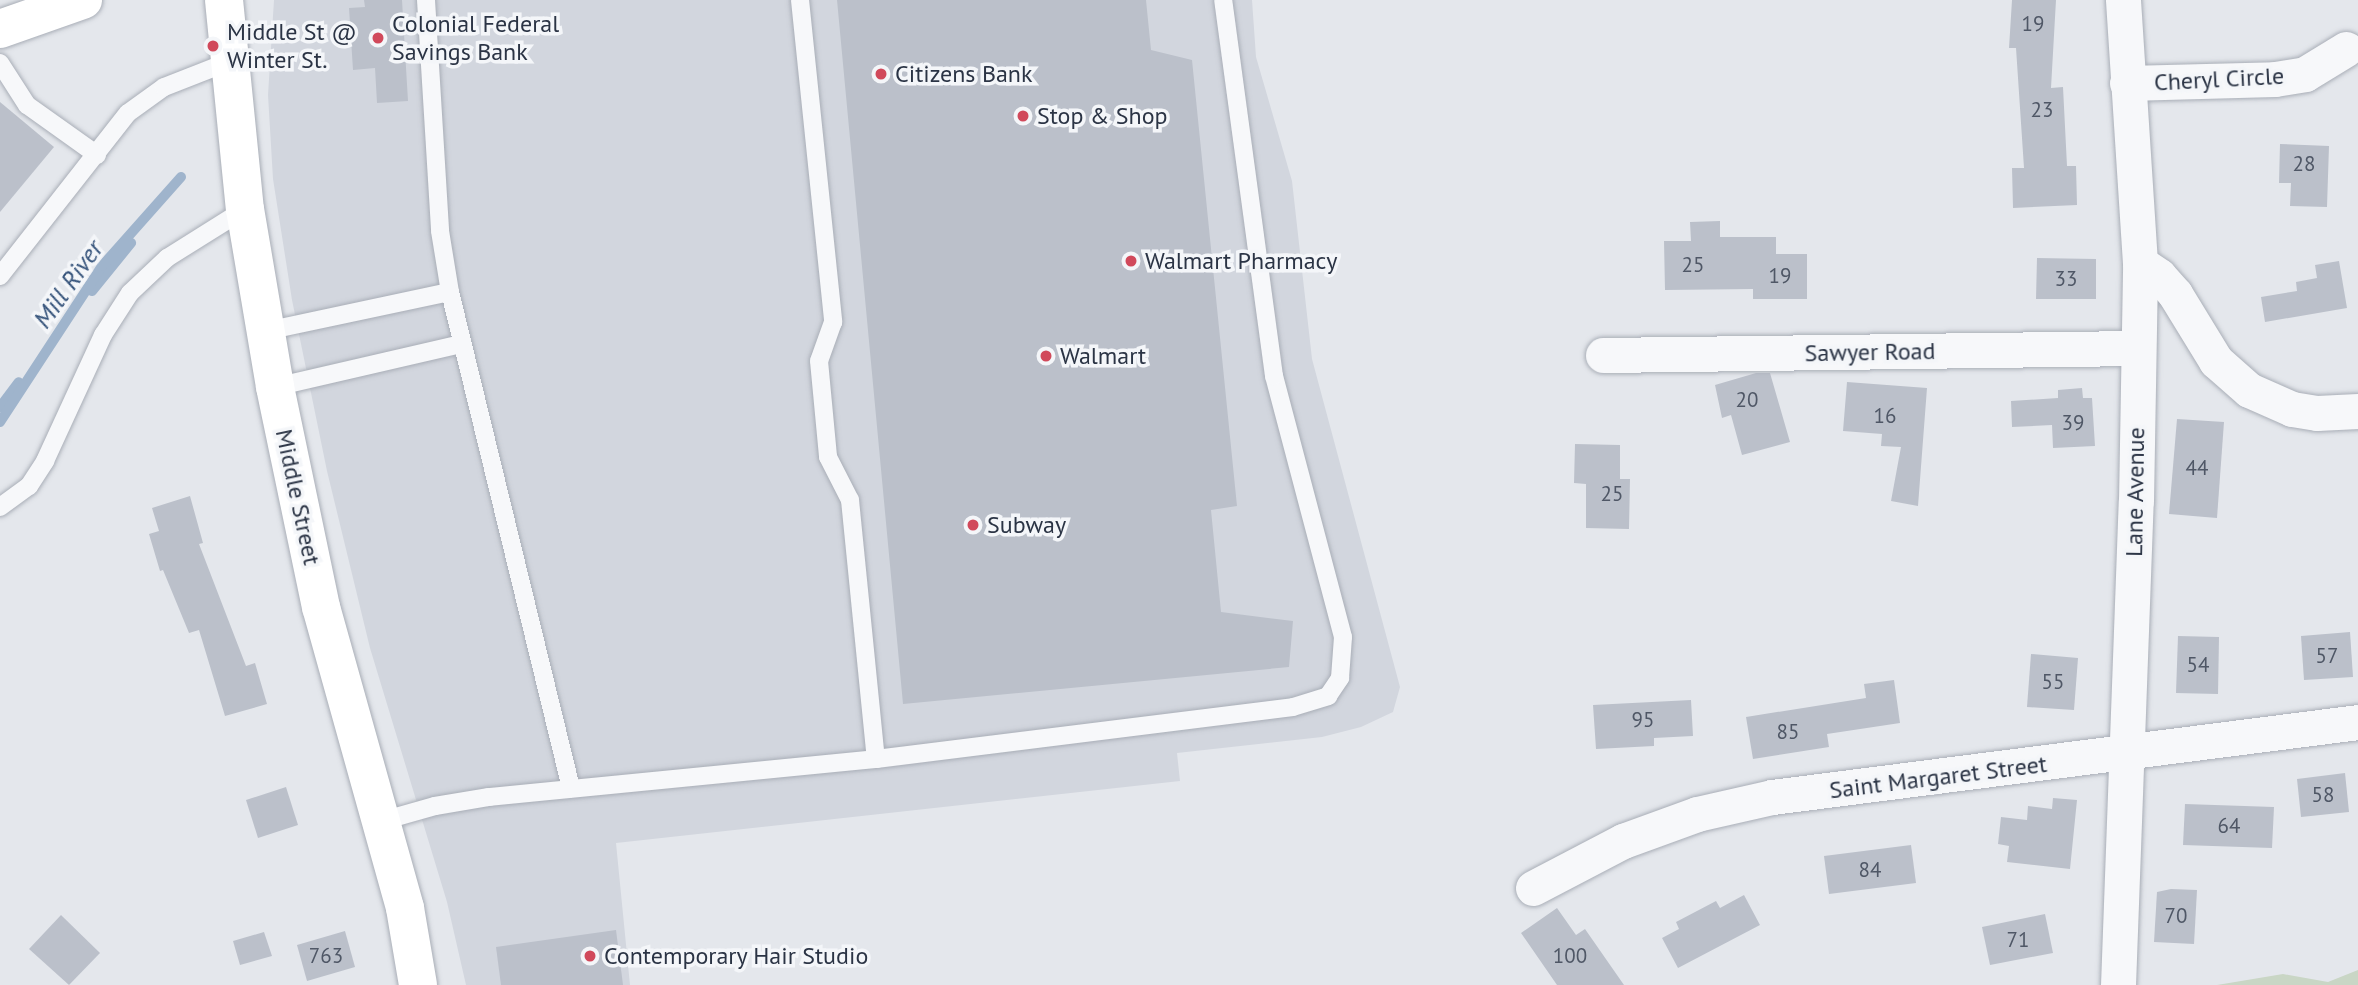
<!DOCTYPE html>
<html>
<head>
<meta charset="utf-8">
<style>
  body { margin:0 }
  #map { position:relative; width:2358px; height:985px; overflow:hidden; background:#e4e7ec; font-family:"PT Sans",sans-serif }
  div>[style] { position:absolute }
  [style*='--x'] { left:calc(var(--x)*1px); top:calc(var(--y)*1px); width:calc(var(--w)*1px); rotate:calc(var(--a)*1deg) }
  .built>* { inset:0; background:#d2d6de }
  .green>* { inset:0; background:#c9d6c5 }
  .stream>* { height:10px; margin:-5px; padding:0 5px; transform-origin:5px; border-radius:5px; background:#9fb4cc }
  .building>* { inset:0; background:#bbc0ca }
  .roads { filter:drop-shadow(0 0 2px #a9aeb7) drop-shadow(0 0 2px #a9aeb7) }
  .service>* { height:18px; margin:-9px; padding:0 9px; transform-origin:9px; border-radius:9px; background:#f7f8fa }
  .minor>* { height:35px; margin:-17.5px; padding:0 17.5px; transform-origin:17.5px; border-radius:17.5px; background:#f7f8fa }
  .secondary>* { height:38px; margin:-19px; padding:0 19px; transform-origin:19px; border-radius:19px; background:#fff }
  .dots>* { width:19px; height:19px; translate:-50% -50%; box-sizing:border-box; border:4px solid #f4f6f9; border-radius:50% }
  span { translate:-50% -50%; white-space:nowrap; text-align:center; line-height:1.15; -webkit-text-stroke:7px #f4f6f9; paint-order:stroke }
  .number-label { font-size:21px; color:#4f5766 }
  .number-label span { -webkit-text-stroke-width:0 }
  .poi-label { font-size:24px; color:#2b3445 }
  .left { translate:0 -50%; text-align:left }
  .street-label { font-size:24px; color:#2b3445 }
  .water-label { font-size:26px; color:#34527a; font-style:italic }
</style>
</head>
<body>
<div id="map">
  <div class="built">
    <i style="clip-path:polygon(274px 0,1252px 0,1256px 57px,1292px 181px,1312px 359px,1400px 687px,1393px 712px,1361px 727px,1322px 737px,1177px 753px,1180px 781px,616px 843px,630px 985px,466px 985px,447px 902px,370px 648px,327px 471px,292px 300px,273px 179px,268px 95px)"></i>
  </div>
  <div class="green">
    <i style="clip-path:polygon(2358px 970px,2358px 985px,2217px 985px,2283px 974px,2328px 982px)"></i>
  </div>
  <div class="stream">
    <i style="--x:92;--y:291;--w:62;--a:-50.9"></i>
    <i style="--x:0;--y:407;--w:31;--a:-53"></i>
    <i style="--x:0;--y:422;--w:186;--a:-56.8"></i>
    <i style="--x:102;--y:266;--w:119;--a:-48.4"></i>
  </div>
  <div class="building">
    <i style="clip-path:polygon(364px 0,402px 0,408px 101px,377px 103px,375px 68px,353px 70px,349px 8px,365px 7px)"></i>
    <i style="clip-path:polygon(837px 0,1146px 0,1151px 50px,1192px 60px,1237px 506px,1211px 510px,1221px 612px,1293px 621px,1289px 667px,903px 704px)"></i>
    <i style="clip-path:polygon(2012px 0,2056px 0,2051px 88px,2063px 87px,2067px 166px,2076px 166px,2077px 205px,2013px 208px,2012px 168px,2024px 168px,2016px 48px,2009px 48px)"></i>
    <i style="clip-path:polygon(0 102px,54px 147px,0 212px)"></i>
    <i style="clip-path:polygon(2280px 144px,2329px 146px,2327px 207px,2290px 206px,2291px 183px,2279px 183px)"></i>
    <i style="clip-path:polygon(1720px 221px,1720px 237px,1776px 237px,1776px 254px,1807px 254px,1807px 299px,1753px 299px,1753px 289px,1665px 290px,1664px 241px,1691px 241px,1690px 222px)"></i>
    <i style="clip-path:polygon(2037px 258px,2096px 259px,2096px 299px,2036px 299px)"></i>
    <i style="clip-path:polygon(2339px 261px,2347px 308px,2265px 322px,2261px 297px,2297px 291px,2296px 282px,2317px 278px,2315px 265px)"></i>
    <i style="clip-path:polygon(1756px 373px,1770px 373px,1790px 442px,1742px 455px,1731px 415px,1722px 418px,1715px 385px)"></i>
    <i style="clip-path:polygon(1847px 382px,1927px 388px,1918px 506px,1891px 501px,1901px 447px,1881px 446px,1882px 434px,1843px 431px)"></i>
    <i style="clip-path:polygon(2082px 388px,2083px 398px,2092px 398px,2095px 446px,2053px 448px,2052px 425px,2012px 427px,2011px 401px,2058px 398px,2058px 390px)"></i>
    <i style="clip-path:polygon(2177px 419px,2224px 422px,2217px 518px,2169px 514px)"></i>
    <i style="clip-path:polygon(1575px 444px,1620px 445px,1620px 479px,1630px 479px,1629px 529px,1586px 528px,1586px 484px,1574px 483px)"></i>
    <i style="clip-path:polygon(190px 496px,203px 543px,199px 544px,246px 666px,255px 663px,267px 704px,225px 716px,199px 630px,189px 633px,163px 570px,160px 571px,149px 534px,159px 531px,152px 508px)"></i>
    <i style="clip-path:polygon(2350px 632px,2353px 677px,2304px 680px,2301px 636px)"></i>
    <i style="clip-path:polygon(2178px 636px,2219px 637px,2218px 694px,2176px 693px)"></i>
    <i style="clip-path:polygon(2031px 654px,2078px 658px,2074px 710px,2027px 707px)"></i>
    <i style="clip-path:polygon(1894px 680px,1900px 723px,1827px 734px,1829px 747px,1753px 759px,1746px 717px,1866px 698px,1864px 684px)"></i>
    <i style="clip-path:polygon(1691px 700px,1693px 736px,1654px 738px,1654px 746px,1596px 749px,1593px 705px)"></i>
    <i style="clip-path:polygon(2345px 773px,2349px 812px,2301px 817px,2297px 779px)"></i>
    <i style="clip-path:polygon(286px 787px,298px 825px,258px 838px,246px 800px)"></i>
    <i style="clip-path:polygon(2053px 798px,2077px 800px,2070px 869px,2007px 862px,2009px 846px,1998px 844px,2001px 817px,2027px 820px,2028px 806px,2052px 809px)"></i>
    <i style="clip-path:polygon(2185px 804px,2274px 807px,2272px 848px,2183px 845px)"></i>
    <i style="clip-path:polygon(1911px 845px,1916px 883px,1829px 894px,1824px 856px)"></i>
    <i style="clip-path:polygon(2171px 889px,2197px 890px,2194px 944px,2154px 942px,2157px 892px)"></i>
    <i style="clip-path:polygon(1744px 895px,1760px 925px,1678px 968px,1662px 938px,1679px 929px,1676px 922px,1716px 901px,1720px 908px)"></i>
    <i style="clip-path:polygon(1557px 908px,1576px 935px,1585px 929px,1624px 985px,1557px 985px,1521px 933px)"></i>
    <i style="clip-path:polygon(2045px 914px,2053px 953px,1990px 965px,1982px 927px)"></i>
    <i style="clip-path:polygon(61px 915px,100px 953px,69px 985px,29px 949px)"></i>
    <i style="clip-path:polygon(616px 930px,623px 985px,501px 985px,496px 947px)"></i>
    <i style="clip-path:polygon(345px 931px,355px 967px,307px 981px,297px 945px)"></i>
    <i style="clip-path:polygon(264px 932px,272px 956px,240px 965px,233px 941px)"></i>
  </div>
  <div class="roads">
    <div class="service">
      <i style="--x:426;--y:0;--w:231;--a:86.5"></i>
      <i style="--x:440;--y:231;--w:62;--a:80.7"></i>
      <i style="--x:450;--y:292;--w:511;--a:76.29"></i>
      <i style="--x:800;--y:0;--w:324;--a:84.1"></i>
      <i style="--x:833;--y:322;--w:41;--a:109.7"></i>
      <i style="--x:819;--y:361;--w:96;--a:84.6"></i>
      <i style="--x:828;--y:457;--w:48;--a:62.9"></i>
      <i style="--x:850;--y:500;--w:260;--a:84.3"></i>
      <i style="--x:0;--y:63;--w:50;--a:57.3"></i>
      <i style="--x:27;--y:105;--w:86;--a:35.5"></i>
      <i style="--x:0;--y:276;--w:207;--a:-51.9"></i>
      <i style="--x:128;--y:113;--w:44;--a:-35.8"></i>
      <i style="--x:164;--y:87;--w:69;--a:-21.3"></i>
      <i style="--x:266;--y:331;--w:188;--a:-12"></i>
      <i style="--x:275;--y:387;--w:191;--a:-13"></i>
      <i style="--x:0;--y:507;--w:36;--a:-36"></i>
      <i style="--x:29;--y:486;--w:30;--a:-57"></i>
      <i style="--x:45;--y:461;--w:139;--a:-65.3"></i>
      <i style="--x:103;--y:335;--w:50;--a:-57.3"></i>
      <i style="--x:130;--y:293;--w:51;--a:-43.4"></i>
      <i style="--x:167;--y:258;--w:92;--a:-32.1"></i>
      <i style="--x:382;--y:821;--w:55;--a:-15.8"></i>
      <i style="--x:435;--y:806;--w:55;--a:-9.5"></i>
      <i style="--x:489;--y:797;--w:389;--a:-5.6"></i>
      <i style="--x:876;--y:759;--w:420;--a:-7.1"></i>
      <i style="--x:1293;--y:707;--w:37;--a:-17"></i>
      <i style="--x:1328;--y:696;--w:22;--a:-56"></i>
      <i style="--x:1340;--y:678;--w:41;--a:-85.8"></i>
      <i style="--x:1343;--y:637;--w:270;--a:-104.8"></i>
      <i style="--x:1274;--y:376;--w:379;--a:-97.7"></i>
    </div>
    <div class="minor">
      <i style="--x:2127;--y:83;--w:148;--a:-1.5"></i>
      <i style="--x:2275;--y:79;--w:30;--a:-9"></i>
      <i style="--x:2305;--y:74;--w:48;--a:-31.4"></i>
      <i style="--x:2140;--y:263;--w:23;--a:34"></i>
      <i style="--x:2159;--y:276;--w:24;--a:48"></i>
      <i style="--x:2175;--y:294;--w:79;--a:58.5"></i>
      <i style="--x:2216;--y:361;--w:44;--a:41.3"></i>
      <i style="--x:2249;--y:390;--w:47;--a:23.8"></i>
      <i style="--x:2292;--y:409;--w:25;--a:9"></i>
      <i style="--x:2317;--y:413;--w:41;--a:-2.8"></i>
      <i style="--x:1603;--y:355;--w:535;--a:-0.75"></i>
      <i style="--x:1533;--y:888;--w:102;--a:-27.6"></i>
      <i style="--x:1623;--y:841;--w:79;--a:-20"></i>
      <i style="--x:1697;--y:814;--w:77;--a:-12.8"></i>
      <i style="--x:1772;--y:797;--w:591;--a:-7.29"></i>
      <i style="--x:2118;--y:985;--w:484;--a:-87.9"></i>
      <i style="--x:2136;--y:501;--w:238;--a:-89"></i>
      <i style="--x:2140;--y:263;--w:264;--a:-93.7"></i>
    </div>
    <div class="secondary">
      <i style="--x:224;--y:0;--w:210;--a:84.3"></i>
      <i style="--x:245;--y:209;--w:181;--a:80.4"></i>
      <i style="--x:275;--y:387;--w:225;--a:78.2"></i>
      <i style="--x:321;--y:607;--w:313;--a:74.4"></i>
      <i style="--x:405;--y:908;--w:78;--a:80.4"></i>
      <i style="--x:0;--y:29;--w:88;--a:-19.3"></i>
    </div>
  </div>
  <div class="dots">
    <i style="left:378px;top:38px;background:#d1495b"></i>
    <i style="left:213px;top:46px;background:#d1495b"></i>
    <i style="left:881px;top:74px;background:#d1495b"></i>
    <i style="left:1023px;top:116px;background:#d1495b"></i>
    <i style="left:1131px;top:261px;background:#d1495b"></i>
    <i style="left:1046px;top:356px;background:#d1495b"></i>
    <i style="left:973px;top:525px;background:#d1495b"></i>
    <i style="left:590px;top:956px;background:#d1495b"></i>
  </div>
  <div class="number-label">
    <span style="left:2033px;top:24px">19</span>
    <span style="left:2042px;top:110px">23</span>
    <span style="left:2304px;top:164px">28</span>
    <span style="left:1693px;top:265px">25</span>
    <span style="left:1780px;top:276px">19</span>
    <span style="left:2066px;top:279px">33</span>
    <span style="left:1747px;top:400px">20</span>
    <span style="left:1885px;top:416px">16</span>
    <span style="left:2073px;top:423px">39</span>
    <span style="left:2197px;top:468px">44</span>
    <span style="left:1612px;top:494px">25</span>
    <span style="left:2327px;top:656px">57</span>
    <span style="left:2198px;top:665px">54</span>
    <span style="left:2053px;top:682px">55</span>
    <span style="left:1643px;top:720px">95</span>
    <span style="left:1788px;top:732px">85</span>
    <span style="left:2323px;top:795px">58</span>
    <span style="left:2229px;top:826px">64</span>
    <span style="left:1870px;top:870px">84</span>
    <span style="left:2176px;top:916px">70</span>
    <span style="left:2018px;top:940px">71</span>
    <span style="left:326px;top:956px">763</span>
    <span style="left:1570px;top:956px">100</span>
  </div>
  <div class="poi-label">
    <span class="left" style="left:392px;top:38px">Colonial Federal<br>Savings Bank</span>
    <span class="left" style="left:227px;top:46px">Middle St @<br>Winter St.</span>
    <span class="left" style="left:895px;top:74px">Citizens Bank</span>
    <span class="left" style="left:1037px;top:116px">Stop &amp; Shop</span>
    <span class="left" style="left:1145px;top:261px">Walmart Pharmacy</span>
    <span class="left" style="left:1060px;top:356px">Walmart</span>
    <span class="left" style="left:987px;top:525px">Subway</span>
    <span class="left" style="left:604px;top:956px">Contemporary Hair Studio</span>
  </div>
  <div class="street-label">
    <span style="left:2219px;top:79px;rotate:-3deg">Cheryl Circle</span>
    <span style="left:1870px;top:352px;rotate:-1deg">Sawyer Road</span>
    <span style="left:2135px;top:492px;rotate:-89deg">Lane Avenue</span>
    <span style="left:298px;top:497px;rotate:78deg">Middle Street</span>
    <span style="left:1938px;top:777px;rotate:-7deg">Saint Margaret Street</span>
  </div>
  <div class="water-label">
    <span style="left:68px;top:284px;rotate:-55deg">Mill River</span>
  </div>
</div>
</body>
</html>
